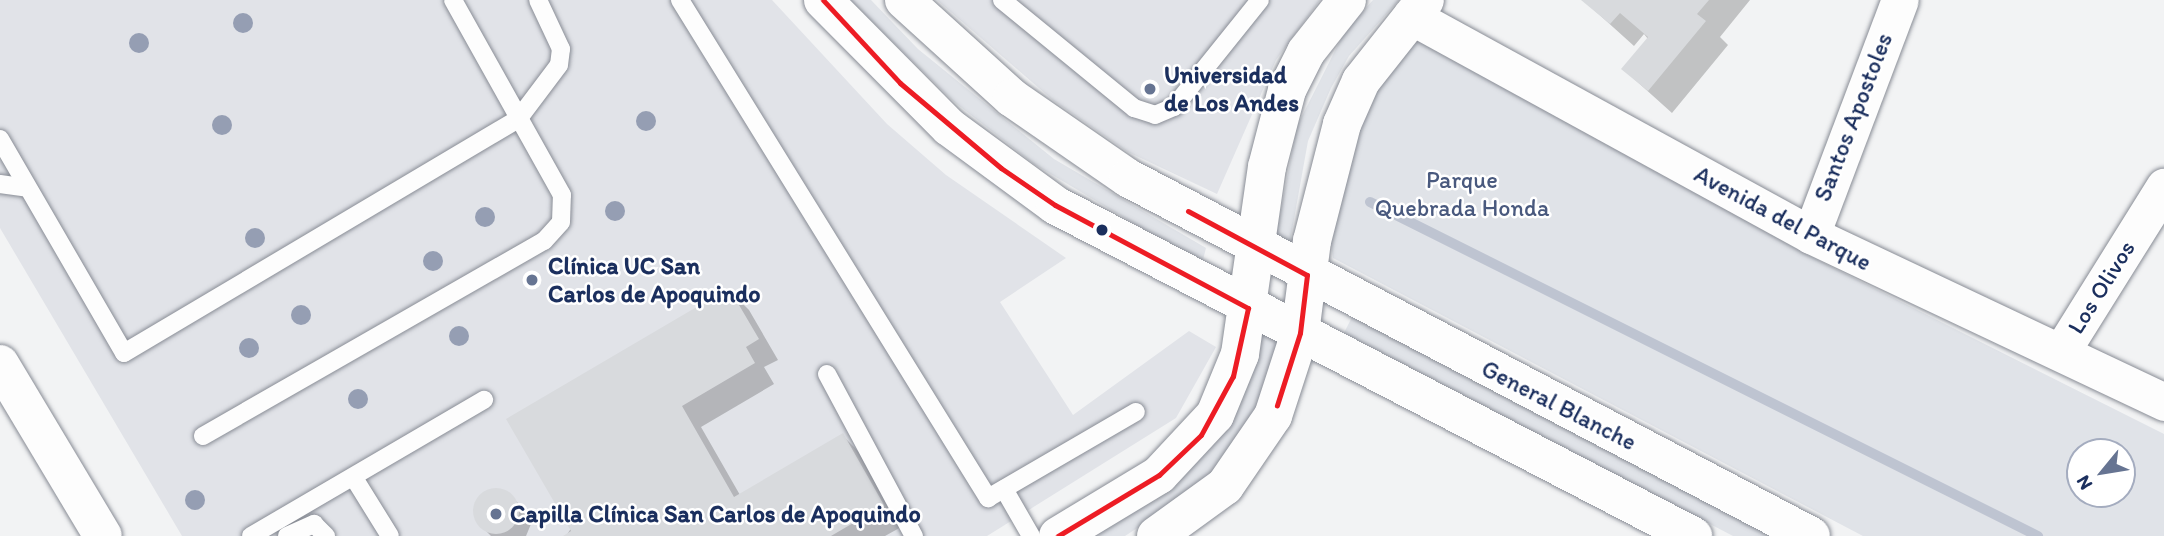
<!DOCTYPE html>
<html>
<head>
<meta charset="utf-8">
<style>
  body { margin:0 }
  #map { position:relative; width:2164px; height:536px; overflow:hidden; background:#f2f3f4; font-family:Itim,sans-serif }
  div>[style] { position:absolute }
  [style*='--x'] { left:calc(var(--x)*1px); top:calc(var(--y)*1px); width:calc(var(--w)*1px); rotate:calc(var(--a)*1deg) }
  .built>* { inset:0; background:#e1e3e8 }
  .green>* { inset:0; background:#e0e3e8 }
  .shadow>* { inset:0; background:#0003 }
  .stream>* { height:10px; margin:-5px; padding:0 5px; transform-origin:5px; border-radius:5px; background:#bec4d1 }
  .building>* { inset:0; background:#d8dadd }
  .round { border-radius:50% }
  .roads { filter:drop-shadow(0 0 2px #888c95) drop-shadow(0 0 2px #888c95) }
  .service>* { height:18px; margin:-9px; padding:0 9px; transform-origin:9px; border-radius:9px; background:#fdfdfd }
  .minor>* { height:37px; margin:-18.5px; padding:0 18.5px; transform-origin:18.5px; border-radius:18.5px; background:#fdfdfd }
  .tertiary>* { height:38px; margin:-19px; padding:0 19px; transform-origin:19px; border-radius:19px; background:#fdfdfd }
  .secondary>* { height:38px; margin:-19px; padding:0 19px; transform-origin:19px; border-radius:19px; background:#fdfdfd }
  .bus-1>* { height:5px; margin:-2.5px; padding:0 2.5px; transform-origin:2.5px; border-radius:2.5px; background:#ed1c24 }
  .trees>* { width:20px; height:20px; margin:-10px; border-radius:50%; background:#959eb3 }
  .dots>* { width:19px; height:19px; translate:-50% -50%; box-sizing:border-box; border:4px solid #fff; border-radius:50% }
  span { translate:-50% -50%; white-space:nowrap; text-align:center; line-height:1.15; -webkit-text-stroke:5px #fff; paint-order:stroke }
  .poi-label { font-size:24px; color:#1b2f5e; font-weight:700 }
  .left { translate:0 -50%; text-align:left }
  .street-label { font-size:24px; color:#1b2f5e }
  .park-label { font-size:24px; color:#49597e }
  .north { position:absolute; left:2066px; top:438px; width:70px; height:70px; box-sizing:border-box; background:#fff; border:2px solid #a4acbf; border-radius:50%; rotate:240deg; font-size:19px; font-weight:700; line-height:28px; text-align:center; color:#1b2f5e }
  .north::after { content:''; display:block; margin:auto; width:24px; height:32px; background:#667492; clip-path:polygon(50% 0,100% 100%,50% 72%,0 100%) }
</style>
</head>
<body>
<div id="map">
  <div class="built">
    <i style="clip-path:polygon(0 0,772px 0,887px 124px,946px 175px,1066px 258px,1000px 302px,1073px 415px,1189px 331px,1216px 347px,1176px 418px,987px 536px,182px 536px,0 228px)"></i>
    <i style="clip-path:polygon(937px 0,1320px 0,1276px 60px,1217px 194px,1128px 152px,1054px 101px)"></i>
  </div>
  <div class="green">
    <i style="clip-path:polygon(850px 0,871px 0,918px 49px,1054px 159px,1206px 248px,1202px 264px,1034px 164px,953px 101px)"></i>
    <i style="clip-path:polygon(1373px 0,1399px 0,1349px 56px,1331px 88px,1308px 141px,1289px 247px,1275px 241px,1297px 126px,1344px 33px)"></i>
    <i style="clip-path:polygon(evenodd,1404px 27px,1802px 252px,2164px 434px,2164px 536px,1863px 536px,1333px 258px,1323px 187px,1404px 27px,2080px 452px,2122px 452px,2122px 494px,2080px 494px,2080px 452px)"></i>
    <i style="clip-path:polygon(1352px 317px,1772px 536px,1733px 536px,1344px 333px)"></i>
    <i style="clip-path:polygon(1262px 332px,1279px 342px,1256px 412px,1235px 447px,1191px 493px,1125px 536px,1086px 536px)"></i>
  </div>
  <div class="shadow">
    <i style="clip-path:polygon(1583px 0,1750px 0,1720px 37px,1728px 45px,1672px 113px,1623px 69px,1648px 39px,1644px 34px,1634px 46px)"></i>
    <i style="clip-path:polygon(729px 290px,749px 310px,778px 360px,764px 367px,774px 384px,701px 427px,740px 495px,843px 436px,863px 456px,903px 526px,885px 536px,566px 536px)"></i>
    <i style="clip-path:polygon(491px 489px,509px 494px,522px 507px,531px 524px,526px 536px,491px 536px,483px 528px,475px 510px)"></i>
  </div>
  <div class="stream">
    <i style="--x:1370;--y:202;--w:747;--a:26.57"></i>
  </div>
  <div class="building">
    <i style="clip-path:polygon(1581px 0,1709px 0,1697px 14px,1706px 21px,1648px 91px,1621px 69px,1648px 37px,1620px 13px,1610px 24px)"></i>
    <i style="clip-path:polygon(729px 288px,759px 339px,746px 347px,755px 363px,682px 406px,734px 497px,843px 433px,884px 505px,831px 536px,563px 536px,571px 531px,506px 419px)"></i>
    <i class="round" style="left:473px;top:488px;width:46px;height:46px"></i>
  </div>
  <div class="roads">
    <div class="service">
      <i style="--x:680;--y:0;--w:586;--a:58.26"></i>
      <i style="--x:988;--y:498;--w:171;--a:-30.2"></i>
      <i style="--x:1002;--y:0;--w:171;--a:39.3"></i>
      <i style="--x:1134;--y:108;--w:22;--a:18"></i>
      <i style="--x:1155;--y:115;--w:21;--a:-23"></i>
      <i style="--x:1174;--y:107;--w:137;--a:-51.2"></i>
      <i style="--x:0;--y:139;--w:247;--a:59.9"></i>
      <i style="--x:124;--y:353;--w:460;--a:-30.7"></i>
      <i style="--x:519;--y:118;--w:66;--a:-53"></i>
      <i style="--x:559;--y:65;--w:16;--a:-83"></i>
      <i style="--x:561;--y:49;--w:54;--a:-115.1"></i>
      <i style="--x:0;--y:184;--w:28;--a:8"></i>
      <i style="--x:827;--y:374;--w:184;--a:61.8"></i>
      <i style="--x:203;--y:436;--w:393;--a:-29.8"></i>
      <i style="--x:544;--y:241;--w:25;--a:-48"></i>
      <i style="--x:561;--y:222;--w:27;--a:-88"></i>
      <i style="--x:562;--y:195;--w:223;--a:-119.2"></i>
      <i style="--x:354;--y:478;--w:68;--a:58.2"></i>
      <i style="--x:1004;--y:489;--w:54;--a:60.1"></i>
      <i style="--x:251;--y:536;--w:270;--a:-30.3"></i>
      <i style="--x:287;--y:536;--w:30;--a:-24"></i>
      <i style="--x:314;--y:524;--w:17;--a:45"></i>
    </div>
    <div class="minor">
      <i style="--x:1411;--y:16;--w:456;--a:28.7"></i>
      <i style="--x:1811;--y:235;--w:391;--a:25.3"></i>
      <i style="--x:1811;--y:235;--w:251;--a:-69.3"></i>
      <i style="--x:2061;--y:352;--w:195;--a:-58"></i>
    </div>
    <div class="tertiary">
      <i style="--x:1058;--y:536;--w:118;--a:-31.1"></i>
      <i style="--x:1159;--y:475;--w:82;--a:-47"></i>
      <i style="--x:1215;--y:415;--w:66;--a:-67.7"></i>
      <i style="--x:1240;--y:354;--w:189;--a:-81.8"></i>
      <i style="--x:1267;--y:167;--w:80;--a:-75.4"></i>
      <i style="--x:1287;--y:90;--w:42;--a:-63.4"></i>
      <i style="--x:1306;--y:52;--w:66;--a:-51.7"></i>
      <i style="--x:1156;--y:536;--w:85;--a:-35.9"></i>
      <i style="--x:1225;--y:486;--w:85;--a:-55.6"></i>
      <i style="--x:1273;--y:416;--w:87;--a:-72"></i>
      <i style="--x:1300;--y:333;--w:93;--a:-82.6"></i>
      <i style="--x:1312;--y:241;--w:121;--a:-75.6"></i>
      <i style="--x:1342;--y:124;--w:47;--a:-66.2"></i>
      <i style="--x:1361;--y:81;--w:103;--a:-51.7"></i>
    </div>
    <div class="secondary">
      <i style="--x:823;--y:0;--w:179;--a:45.2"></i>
      <i style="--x:949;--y:127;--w:132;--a:36.3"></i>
      <i style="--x:1055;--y:205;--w:719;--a:27.42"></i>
      <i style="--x:904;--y:0;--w:146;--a:42.2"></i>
      <i style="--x:1012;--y:98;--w:141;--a:34.6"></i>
      <i style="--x:1128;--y:178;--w:771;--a:27.66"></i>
      <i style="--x:0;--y:364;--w:200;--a:59.1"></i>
    </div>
  </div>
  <div class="bus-1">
    <i style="--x:823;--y:0;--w:113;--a:47.1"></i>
    <i style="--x:900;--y:83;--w:132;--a:40.1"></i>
    <i style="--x:1001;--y:168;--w:65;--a:34.4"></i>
    <i style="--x:1055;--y:205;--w:219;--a:28.1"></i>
    <i style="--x:1248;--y:308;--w:70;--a:102.4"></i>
    <i style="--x:1233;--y:376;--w:67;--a:118.5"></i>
    <i style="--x:1201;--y:435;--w:58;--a:136.4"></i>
    <i style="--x:1159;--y:475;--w:118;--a:148.9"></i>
    <i style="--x:1188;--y:211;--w:135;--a:28.3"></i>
    <i style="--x:1307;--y:275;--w:58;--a:96.9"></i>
    <i style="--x:1300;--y:333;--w:76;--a:107.7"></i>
  </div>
  <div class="trees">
    <i style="left:243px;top:23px"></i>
    <i style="left:139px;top:43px"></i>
    <i style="left:646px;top:121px"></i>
    <i style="left:222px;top:125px"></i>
    <i style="left:615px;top:211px"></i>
    <i style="left:485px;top:217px"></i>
    <i style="left:255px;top:238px"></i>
    <i style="left:433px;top:261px"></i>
    <i style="left:301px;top:315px"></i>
    <i style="left:459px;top:336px"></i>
    <i style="left:249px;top:348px"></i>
    <i style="left:358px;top:399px"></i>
    <i style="left:195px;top:500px"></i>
  </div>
  <div class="dots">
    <i style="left:1150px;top:89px;background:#667492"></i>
    <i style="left:1102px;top:230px;background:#1b2f5e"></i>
    <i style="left:532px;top:280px;background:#667492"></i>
    <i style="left:496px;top:514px;background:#667492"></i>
  </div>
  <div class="poi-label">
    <span class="left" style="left:1164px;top:89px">Universidad<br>de Los Andes</span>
    <span class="left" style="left:548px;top:280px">Clínica UC San<br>Carlos de Apoquindo</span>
    <span class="left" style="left:510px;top:514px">Capilla Clínica San Carlos de Apoquindo</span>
  </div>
  <div class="street-label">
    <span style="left:1853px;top:117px;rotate:-69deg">Santos Apostoles</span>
    <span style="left:1783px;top:218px;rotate:28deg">Avenida del Parque</span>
    <span style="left:2101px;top:287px;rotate:-58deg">Los Olivos</span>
    <span style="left:1559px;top:405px;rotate:27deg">General Blanche</span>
  </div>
  <div class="park-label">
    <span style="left:1462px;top:194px">Parque<br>Quebrada Honda</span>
  </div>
  <div class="north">N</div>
</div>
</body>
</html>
